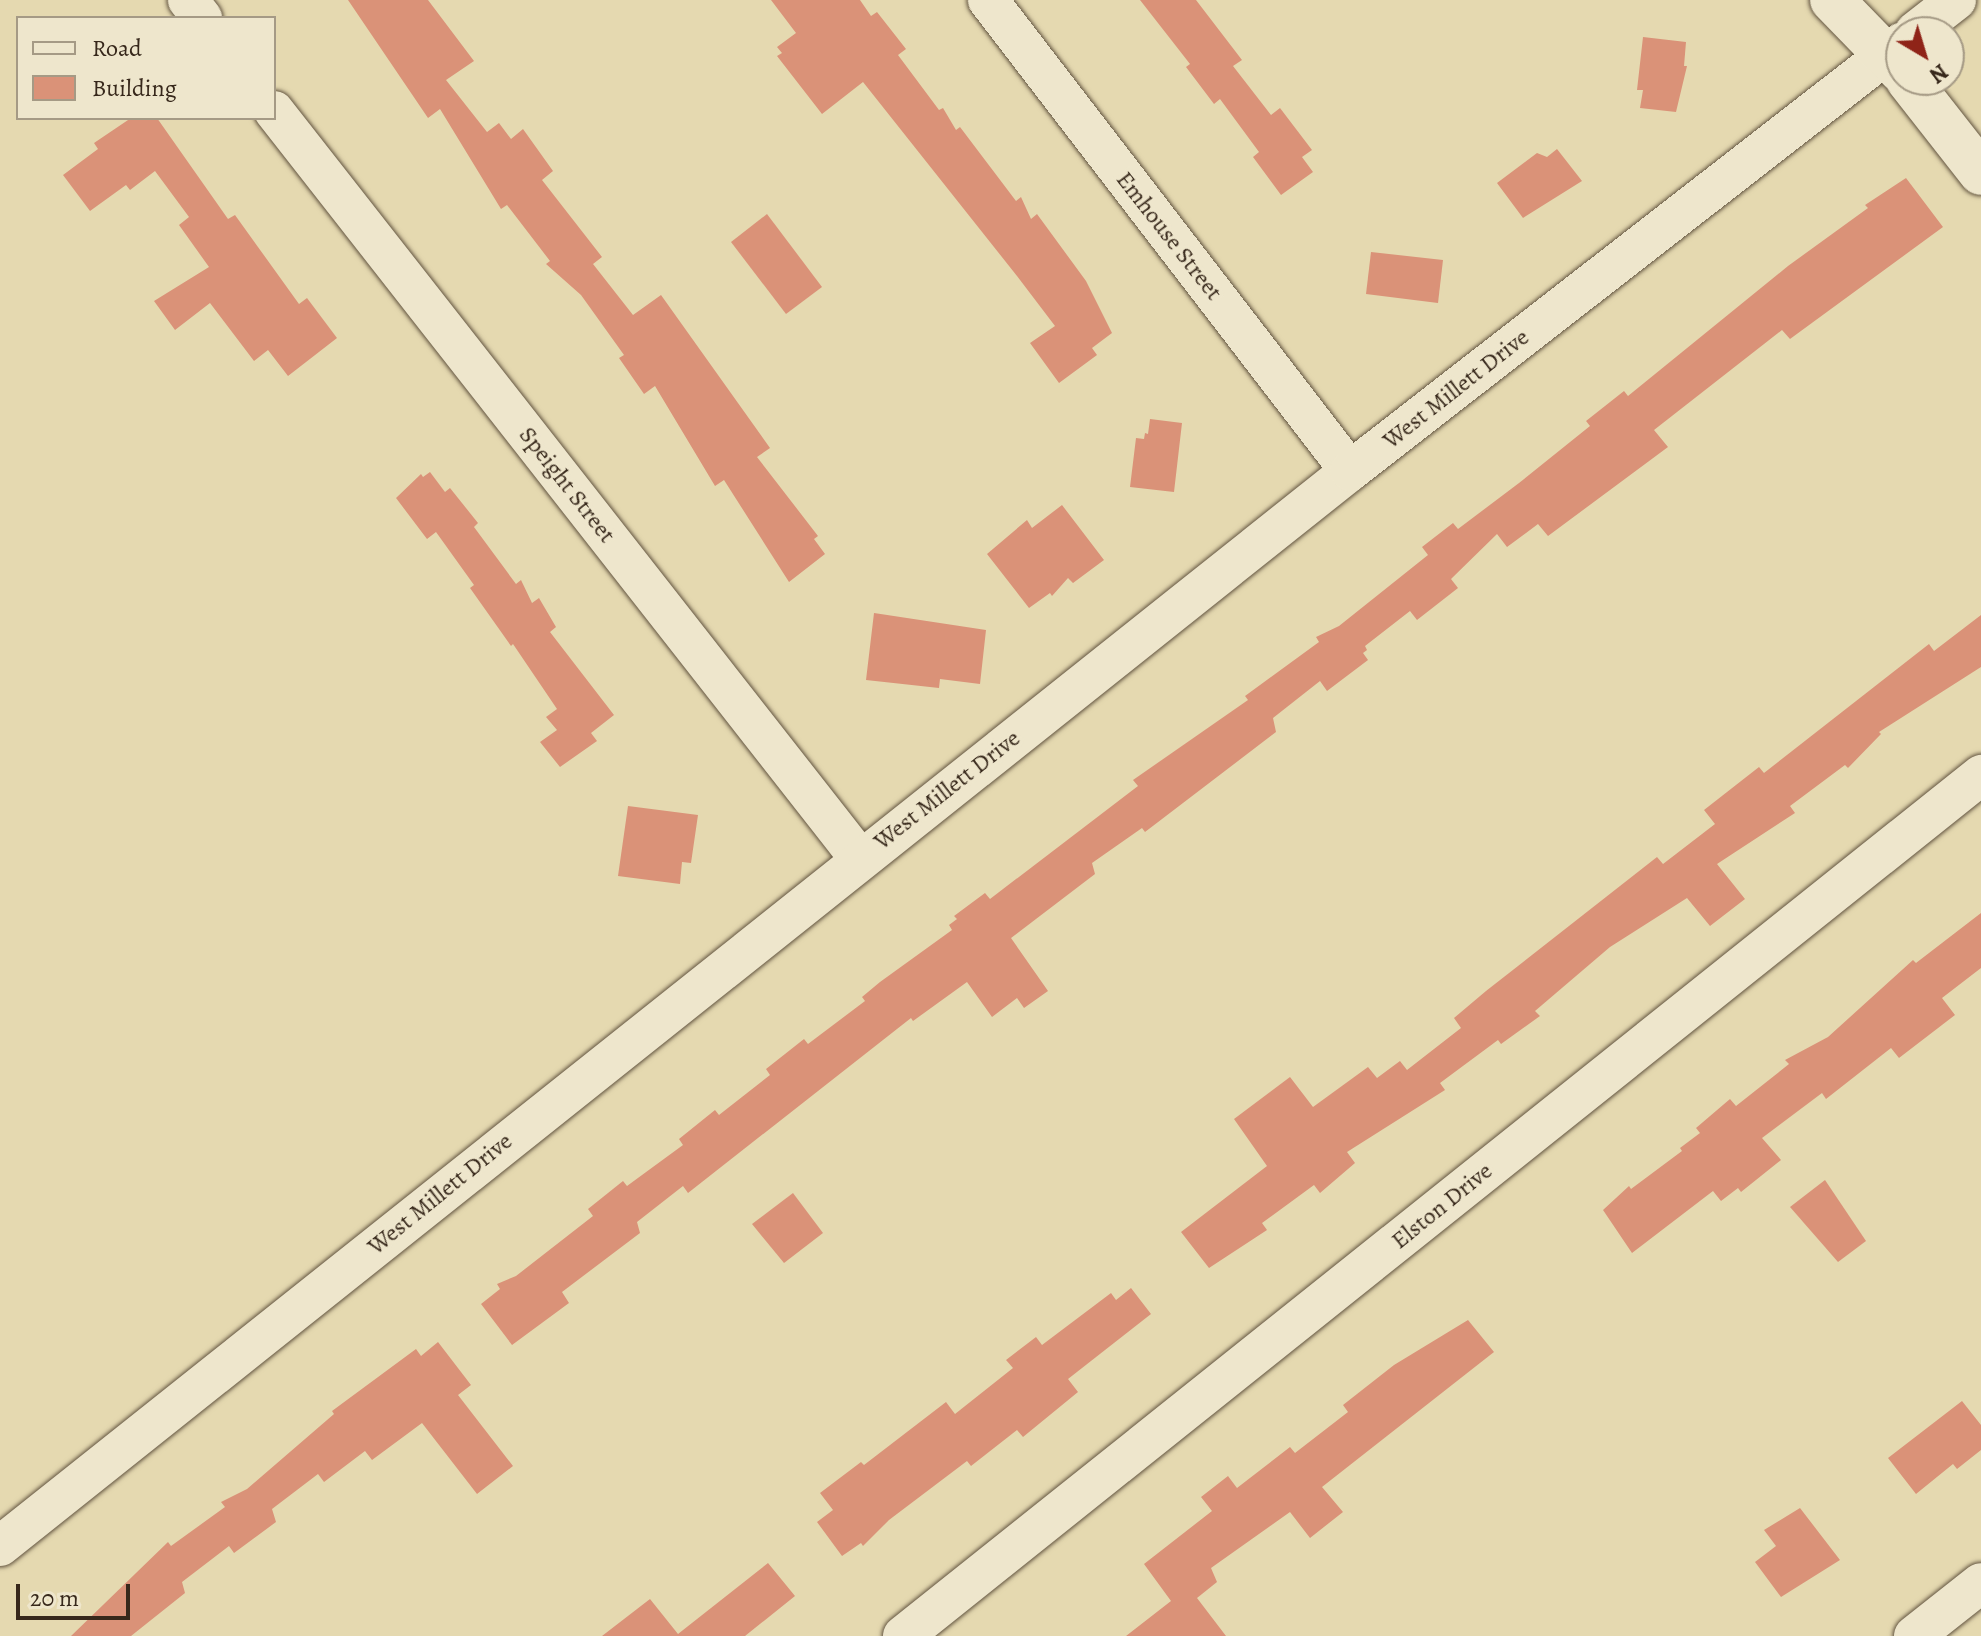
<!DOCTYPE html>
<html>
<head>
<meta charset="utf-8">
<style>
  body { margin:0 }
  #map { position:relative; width:1981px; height:1636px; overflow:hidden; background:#e5d9b0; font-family:Alegreya,serif }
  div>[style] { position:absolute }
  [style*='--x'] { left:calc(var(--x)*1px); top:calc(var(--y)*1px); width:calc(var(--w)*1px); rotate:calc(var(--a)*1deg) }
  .building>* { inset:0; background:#da9278 }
  .roads { filter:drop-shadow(0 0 2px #625440) drop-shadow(0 0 2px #625440) }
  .street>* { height:40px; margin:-20px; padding:0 20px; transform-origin:20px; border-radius:20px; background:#eee6cc }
  .secondary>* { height:44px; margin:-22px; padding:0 22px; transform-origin:22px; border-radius:22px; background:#eee6cc }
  span { translate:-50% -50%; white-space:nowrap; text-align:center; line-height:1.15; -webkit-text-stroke:7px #eee6cc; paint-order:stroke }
  .street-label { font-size:24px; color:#37281b }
  .legend { position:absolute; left:16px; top:16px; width:260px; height:104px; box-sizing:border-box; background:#eee6cc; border:2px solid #a59a85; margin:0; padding:10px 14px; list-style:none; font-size:24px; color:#37281b }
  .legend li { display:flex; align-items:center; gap:16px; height:40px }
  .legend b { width:40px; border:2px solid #a59a85 }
  .north { position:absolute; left:1885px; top:16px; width:80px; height:80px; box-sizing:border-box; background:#eee6cc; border:2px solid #a59a85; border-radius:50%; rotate:142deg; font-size:22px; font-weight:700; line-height:32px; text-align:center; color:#37281b }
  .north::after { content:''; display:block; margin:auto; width:28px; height:36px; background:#8f2418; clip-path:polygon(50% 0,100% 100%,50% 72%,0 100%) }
  .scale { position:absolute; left:16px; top:1584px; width:114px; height:36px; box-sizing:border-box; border:4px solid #37281b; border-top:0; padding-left:10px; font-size:24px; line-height:28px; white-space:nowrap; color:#37281b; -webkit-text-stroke:6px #eee6cc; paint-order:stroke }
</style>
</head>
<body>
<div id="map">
  <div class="building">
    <i style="clip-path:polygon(348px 0,428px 0,474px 61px,446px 80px,487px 132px,499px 123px,511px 139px,523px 129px,553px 171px,542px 180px,602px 257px,593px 264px,633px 315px,661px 295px,770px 448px,757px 457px,818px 536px,814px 539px,825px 554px,789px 582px,724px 480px,715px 486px,655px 386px,644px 394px,619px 358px,624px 355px,581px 295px,546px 264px,550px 261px,507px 205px,501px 209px,440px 109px,428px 118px)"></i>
    <i style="clip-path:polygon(771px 0,860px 0,871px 16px,877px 12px,906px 49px,898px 55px,939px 110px,943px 108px,956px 130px,960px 127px,1016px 201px,1021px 197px,1031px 219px,1037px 214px,1086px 281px,1112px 333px,1092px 348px,1097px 355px,1059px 383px,1030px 343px,1055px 326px,1017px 276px,863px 82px,822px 114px,777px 56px,782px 53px,777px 47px,796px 33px)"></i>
    <i style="clip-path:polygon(1140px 0,1196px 0,1242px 60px,1233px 66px,1271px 115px,1280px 108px,1312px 150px,1302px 157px,1313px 172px,1281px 195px,1253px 157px,1259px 152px,1220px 99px,1214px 104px,1186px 67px,1190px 64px)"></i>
    <i style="clip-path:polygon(1643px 37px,1686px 42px,1684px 66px,1687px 66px,1676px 112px,1640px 108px,1643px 90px,1637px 90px)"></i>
    <i style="clip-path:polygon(131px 118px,157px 118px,228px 219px,235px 215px,299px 304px,307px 298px,337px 338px,288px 376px,268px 350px,254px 361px,210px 303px,175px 330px,154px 301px,209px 267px,179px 225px,189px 217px,155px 171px,130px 190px,126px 185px,90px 211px,63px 175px,98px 149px,94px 143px)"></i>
    <i style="clip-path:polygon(1557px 149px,1582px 181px,1523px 218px,1497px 183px,1537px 153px,1547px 157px)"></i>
    <i style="clip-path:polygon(1906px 178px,1943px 227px,1790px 339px,1782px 330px,1654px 430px,1668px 447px,1548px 536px,1538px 524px,1507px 547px,1497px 534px,1451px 579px,1458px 588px,1417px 620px,1410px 611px,1365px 646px,1367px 650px,1363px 653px,1368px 660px,1327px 691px,1320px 681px,1273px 718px,1276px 732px,1145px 832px,1142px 828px,1092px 863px,1095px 874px,1011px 938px,1048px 991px,1024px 1008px,1017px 998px,992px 1017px,967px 982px,913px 1021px,911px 1018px,688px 1193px,683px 1186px,637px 1222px,640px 1233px,562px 1292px,569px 1303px,512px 1345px,481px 1304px,500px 1289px,497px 1284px,516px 1276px,593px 1216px,588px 1209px,623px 1181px,627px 1186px,683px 1145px,679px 1139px,715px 1110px,719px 1115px,770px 1075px,766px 1069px,804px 1039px,808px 1044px,865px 1001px,862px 997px,880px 982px,952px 930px,949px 925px,957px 919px,954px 916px,985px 893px,990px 899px,1138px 786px,1133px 780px,1248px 700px,1245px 696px,1319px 642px,1316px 637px,1339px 626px,1428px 555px,1422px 547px,1453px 523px,1458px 529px,1519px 483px,1590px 426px,1586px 421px,1624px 391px,1628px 396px,1788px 266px,1868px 208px,1865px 205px)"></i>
    <i style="clip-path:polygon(767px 214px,822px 287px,786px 314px,731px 242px)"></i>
    <i style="clip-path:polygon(1371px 252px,1443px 260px,1438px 303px,1366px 294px)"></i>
    <i style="clip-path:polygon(1150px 419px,1182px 423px,1174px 492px,1130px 487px,1136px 438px,1144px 439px,1145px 433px,1148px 434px)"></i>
    <i style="clip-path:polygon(430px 472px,445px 492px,450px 488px,478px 523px,474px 527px,516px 584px,521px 580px,532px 603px,539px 598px,556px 627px,550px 632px,614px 715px,591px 733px,597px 741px,560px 767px,540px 742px,557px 730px,546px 717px,557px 709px,513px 644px,511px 646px,470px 588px,474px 585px,436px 532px,427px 539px,396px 498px,421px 474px,423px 477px)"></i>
    <i style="clip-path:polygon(1062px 505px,1104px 560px,1073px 583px,1068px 578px,1052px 596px,1050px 593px,1029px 608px,987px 554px,1027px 520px,1032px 528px)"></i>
    <i style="clip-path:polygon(874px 613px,986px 630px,980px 684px,940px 679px,939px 688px,866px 680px)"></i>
    <i style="clip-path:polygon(1981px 615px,1981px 667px,1879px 732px,1881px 734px,1848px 768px,1845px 765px,1790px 806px,1795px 813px,1717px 864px,1745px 899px,1710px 926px,1687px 898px,1610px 947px,1535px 1011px,1540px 1016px,1501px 1044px,1498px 1040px,1440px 1083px,1445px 1090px,1347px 1152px,1355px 1163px,1320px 1193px,1314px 1185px,1262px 1223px,1267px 1230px,1209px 1268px,1181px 1232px,1267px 1166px,1234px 1119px,1290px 1077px,1313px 1107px,1368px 1067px,1377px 1078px,1400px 1061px,1407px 1070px,1461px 1028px,1454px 1018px,1486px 991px,1657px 857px,1663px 864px,1715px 824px,1704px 810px,1759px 767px,1764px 773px,1929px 644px,1934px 651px)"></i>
    <i style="clip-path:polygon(628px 806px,698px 815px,691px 863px,682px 862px,680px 884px,618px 876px)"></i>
    <i style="clip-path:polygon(1981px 913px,1981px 968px,1942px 998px,1955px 1015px,1899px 1058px,1891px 1048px,1826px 1099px,1822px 1093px,1762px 1138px,1781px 1160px,1741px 1192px,1738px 1188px,1721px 1201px,1713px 1191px,1632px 1253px,1603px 1210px,1629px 1186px,1631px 1189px,1682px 1151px,1680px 1148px,1700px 1133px,1696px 1128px,1730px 1099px,1736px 1106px,1789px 1064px,1785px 1060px,1828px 1037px,1913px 960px,1916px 963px)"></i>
    <i style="clip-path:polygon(1825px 1180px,1866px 1241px,1838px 1262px,1790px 1207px)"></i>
    <i style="clip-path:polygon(793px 1193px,823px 1233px,784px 1263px,752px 1224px)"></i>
    <i style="clip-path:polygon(1131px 1288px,1151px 1314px,1068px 1379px,1078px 1392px,1023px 1437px,1017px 1430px,971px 1466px,967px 1461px,889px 1520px,863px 1546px,861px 1543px,842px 1556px,817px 1522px,833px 1510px,820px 1493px,861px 1462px,864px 1465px,946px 1402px,955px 1414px,1013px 1368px,1006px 1360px,1036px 1337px,1042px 1345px,1111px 1293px,1116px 1300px)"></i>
    <i style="clip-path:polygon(1468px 1320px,1494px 1352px,1322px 1487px,1343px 1512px,1310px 1538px,1290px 1512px,1211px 1568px,1217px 1582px,1197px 1598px,1226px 1636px,1126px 1636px,1171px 1601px,1144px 1564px,1212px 1511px,1201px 1497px,1228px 1476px,1237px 1488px,1290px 1447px,1295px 1453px,1348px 1412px,1343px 1405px,1394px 1365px)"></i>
    <i style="clip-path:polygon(438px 1342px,471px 1385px,458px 1395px,513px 1466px,477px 1494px,422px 1423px,372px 1460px,365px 1451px,324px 1482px,318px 1474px,272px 1509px,276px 1522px,234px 1553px,229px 1546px,182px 1582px,185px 1593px,131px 1636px,71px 1636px,168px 1542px,171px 1546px,225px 1507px,221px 1502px,247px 1489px,334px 1414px,332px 1411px,416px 1349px,421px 1356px)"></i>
    <i style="clip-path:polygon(1962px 1401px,1981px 1425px,1981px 1450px,1957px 1469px,1953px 1464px,1916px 1494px,1888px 1458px)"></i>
    <i style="clip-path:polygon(1800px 1508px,1840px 1560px,1781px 1597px,1755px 1562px,1776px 1546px,1764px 1530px)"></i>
    <i style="clip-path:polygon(768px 1563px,795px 1596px,745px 1636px,602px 1636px,650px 1599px,678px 1634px)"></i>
  </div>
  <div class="roads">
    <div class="street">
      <i style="--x:188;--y:0;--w:23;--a:52"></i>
      <i style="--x:988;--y:0;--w:594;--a:52.45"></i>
      <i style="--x:1915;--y:32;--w:52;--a:-38"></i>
      <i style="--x:274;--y:111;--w:950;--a:51.92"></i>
      <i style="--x:0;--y:1546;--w:1726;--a:-38.53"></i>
      <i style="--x:1350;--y:471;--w:698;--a:-37.84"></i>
      <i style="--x:903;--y:1636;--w:1380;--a:-38.61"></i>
      <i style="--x:1914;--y:1636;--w:85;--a:-38.3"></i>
    </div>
    <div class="secondary">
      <i style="--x:1832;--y:0;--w:99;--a:45.8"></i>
      <i style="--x:1908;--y:80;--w:118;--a:51.9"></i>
    </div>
  </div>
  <div class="street-label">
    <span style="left:1169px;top:236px;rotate:52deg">Emhouse Street</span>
    <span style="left:1456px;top:389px;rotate:-38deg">West Millett Drive</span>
    <span style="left:567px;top:485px;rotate:52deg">Speight Street</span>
    <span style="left:947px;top:790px;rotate:-38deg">West Millett Drive</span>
    <span style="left:440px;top:1194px;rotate:-39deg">West Millett Drive</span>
    <span style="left:1442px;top:1206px;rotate:-39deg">Elston Drive</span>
  </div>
  <ul class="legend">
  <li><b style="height:10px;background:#eee6cc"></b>Road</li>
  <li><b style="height:22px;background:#da9278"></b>Building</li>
  </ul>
  <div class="north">N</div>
  <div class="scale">20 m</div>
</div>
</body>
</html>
